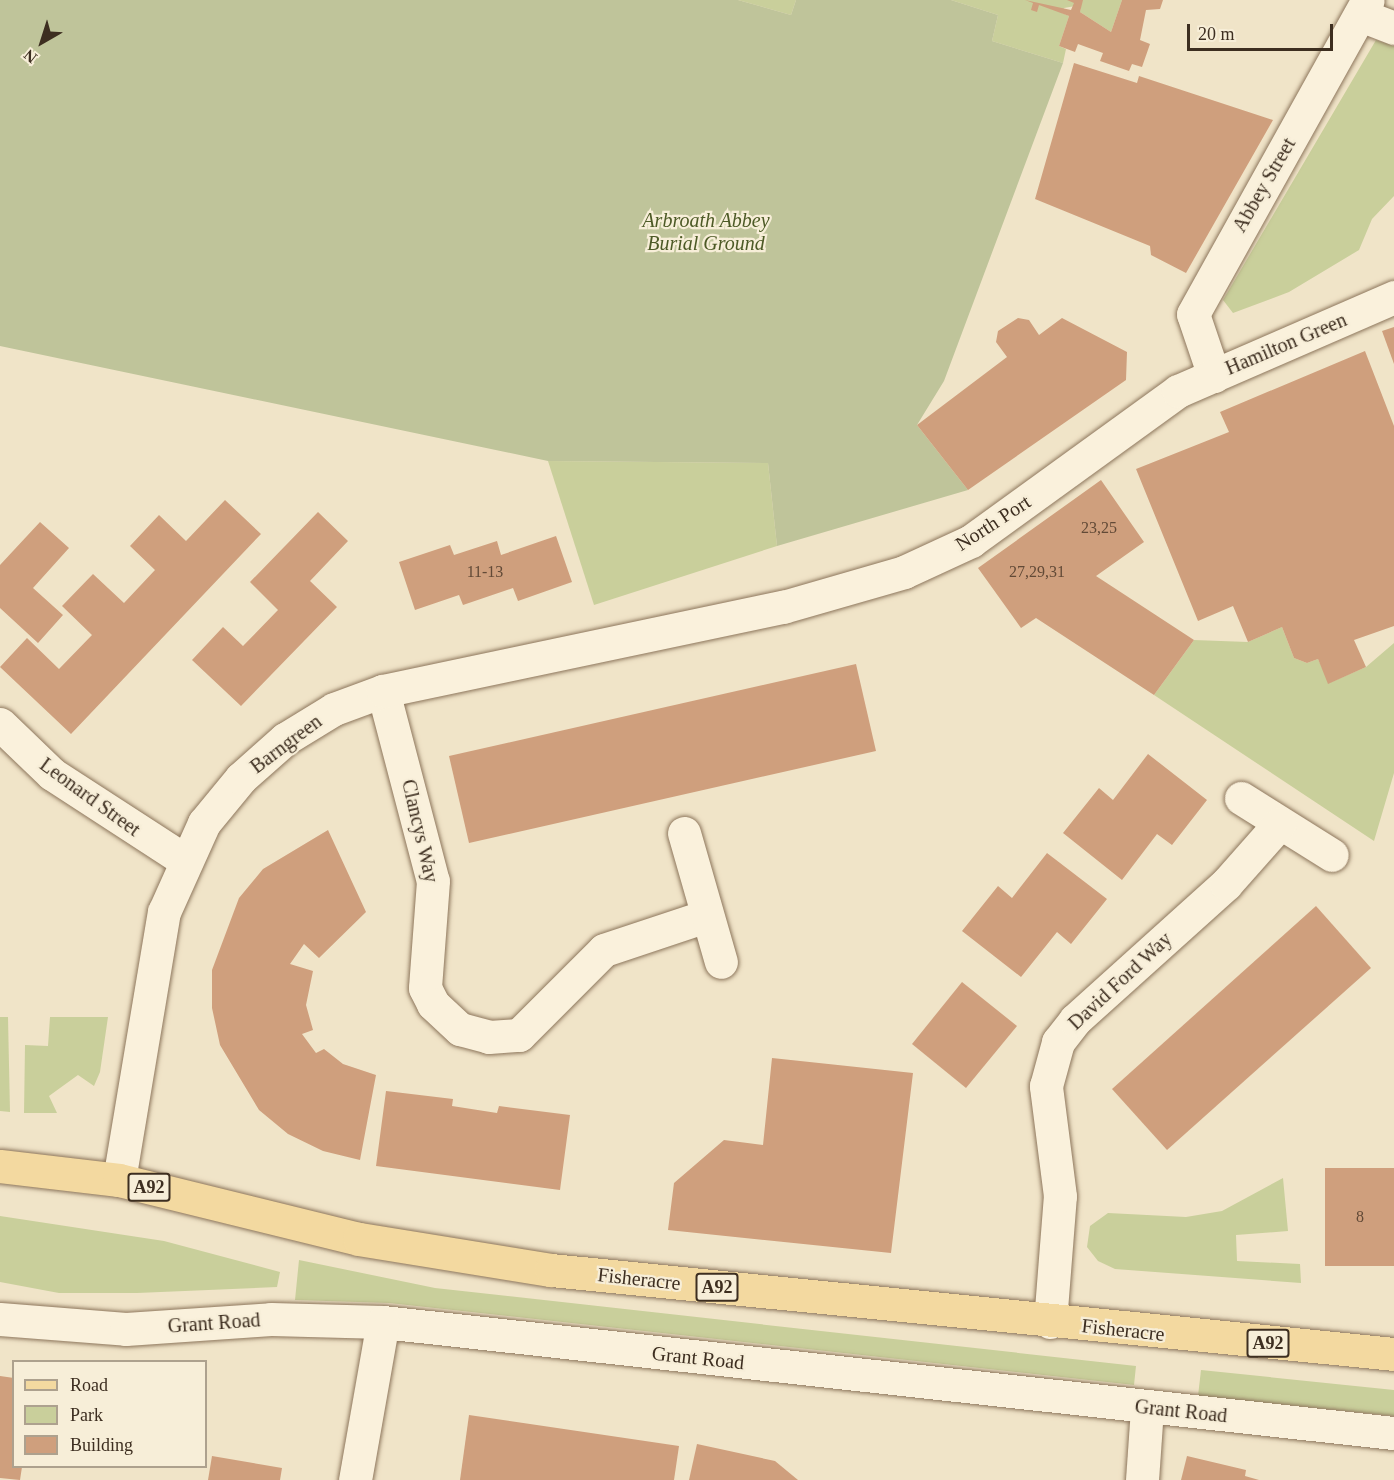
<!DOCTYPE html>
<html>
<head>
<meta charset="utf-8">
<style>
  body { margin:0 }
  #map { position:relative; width:1394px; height:1480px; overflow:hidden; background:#f0e4c8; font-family:Georgia,serif }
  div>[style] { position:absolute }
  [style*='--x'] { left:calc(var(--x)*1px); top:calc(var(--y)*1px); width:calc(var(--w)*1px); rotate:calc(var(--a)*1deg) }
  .green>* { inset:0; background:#c9cf9b }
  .cemetery>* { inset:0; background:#bfc49a }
  .building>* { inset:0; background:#cf9f7d }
  .roads { filter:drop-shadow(0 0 2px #8d765c) drop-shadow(0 0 2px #8d765c) }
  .minor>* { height:33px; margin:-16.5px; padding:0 16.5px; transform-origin:16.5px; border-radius:16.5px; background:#faf1dc }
  .major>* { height:33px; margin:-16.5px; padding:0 16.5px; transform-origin:16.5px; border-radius:16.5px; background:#f3d9a0 }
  span { translate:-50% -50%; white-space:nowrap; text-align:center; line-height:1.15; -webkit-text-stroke:4.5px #f7eed8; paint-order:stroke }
  .number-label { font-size:16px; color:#624a37 }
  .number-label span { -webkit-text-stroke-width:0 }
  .shield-label span { padding:2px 4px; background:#f7eed8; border:2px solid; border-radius:4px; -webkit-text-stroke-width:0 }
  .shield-label { font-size:18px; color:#3d2e20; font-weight:700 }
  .street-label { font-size:20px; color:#3d2e20 }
  .park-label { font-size:20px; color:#4d5a26; font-style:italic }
  .legend { position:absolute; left:12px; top:1360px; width:195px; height:108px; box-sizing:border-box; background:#f7eed8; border:2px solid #ada18e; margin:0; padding:8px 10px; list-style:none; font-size:18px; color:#3d2e20 }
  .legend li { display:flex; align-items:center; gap:12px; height:30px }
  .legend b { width:30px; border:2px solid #ada18e }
  .north { position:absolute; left:12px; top:12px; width:60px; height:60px; -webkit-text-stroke:4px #f7eed8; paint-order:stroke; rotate:219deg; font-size:16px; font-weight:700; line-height:24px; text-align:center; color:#3d2e20 }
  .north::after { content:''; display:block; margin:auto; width:21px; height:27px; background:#3d2e20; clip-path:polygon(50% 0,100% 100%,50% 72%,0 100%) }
  .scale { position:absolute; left:1187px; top:24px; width:146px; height:27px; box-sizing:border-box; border:3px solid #3d2e20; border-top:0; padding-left:8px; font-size:18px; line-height:21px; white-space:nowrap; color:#3d2e20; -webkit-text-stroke:4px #f7eed8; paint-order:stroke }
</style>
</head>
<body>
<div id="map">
  <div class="green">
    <i style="clip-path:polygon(738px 0,796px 0,791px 15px)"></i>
    <i style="clip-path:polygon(951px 0,1122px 0,1111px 32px,1080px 12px,1081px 5px,1064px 8px,1062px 13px,1069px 16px,1059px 46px,1066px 49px,1063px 63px,992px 41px,998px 15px)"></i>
    <i style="clip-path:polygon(1376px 40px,1394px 46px,1394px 196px,1372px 219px,1359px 250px,1289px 292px,1233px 313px,1223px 300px)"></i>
    <i style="clip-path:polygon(548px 461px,768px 463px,777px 546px,594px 605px)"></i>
    <i style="clip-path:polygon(1282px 627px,1294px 658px,1307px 663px,1318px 659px,1329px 683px,1366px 667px,1394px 643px,1394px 773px,1374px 841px,1154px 695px,1194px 640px,1248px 642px)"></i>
    <i style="clip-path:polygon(0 1017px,8px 1017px,10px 1112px,0 1111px)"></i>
    <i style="clip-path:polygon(50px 1017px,108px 1017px,100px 1072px,94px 1086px,78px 1075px,49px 1096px,57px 1113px,24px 1113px,25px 1045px,48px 1046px)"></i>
    <i style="clip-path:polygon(1283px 1178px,1288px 1231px,1236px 1235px,1237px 1261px,1300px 1264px,1301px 1283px,1115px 1269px,1098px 1261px,1087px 1247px,1090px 1226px,1108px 1213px,1186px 1217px,1222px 1211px)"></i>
    <i style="clip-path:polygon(0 1216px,164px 1241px,280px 1272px,277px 1287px,137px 1293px,59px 1293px,0 1282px)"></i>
    <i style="clip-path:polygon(299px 1260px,435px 1288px,1136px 1366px,1134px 1385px,389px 1303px,295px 1300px)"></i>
    <i style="clip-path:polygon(1201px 1370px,1394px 1390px,1394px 1416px,1198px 1396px)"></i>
  </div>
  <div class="cemetery">
    <i style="clip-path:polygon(0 0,738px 0,791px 15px,796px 0,951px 0,998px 15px,992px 41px,1063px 63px,944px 381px,917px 425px,968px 490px,777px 546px,768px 463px,548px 461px,0 346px)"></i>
  </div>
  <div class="building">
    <i style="clip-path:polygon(1025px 0,1071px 10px,1074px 3px,1067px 0,1083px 0,1080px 12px,1111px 32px,1122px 0,1163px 0,1160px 9px,1146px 10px,1140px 40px,1150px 44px,1142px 67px,1132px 64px,1129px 71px,1100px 61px,1103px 53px,1078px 44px,1075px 52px,1059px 46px,1069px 16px,1039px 5px,1037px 12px,1031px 10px,1033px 3px)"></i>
    <i style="clip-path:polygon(1074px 63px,1137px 83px,1139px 76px,1273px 120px,1186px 273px,1151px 255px,1150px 246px,1035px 199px)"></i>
    <i style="clip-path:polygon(1018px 318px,1029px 320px,1039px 335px,1062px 318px,1127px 352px,1126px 380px,968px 490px,917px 425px,1007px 357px,996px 342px,998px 331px)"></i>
    <i style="clip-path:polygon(1394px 327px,1394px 364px,1382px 331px)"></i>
    <i style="clip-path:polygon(1365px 351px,1394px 426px,1394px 626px,1354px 640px,1366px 667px,1328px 684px,1318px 659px,1307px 663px,1294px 658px,1282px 627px,1248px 642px,1233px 606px,1198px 621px,1136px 469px,1229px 432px,1220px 412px)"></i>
    <i style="clip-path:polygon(1101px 480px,1144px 542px,1096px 576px,1194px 640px,1154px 695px,1036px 618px,1021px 628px,978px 568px)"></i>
    <i style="clip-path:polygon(225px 500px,261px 534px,71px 734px,0 667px,27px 638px,59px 669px,92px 635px,62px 606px,93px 574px,124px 603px,155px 570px,130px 546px,159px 515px,186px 541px)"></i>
    <i style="clip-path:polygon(318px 512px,348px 541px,310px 581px,337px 607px,241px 706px,192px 660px,223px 627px,243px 646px,278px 610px,250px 582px)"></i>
    <i style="clip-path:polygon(40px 522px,69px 548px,33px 588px,63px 615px,38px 643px,0 608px,0 565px)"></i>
    <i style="clip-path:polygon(556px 536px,572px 582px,518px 601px,513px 588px,463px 605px,459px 595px,415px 610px,399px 562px,450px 545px,454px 555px,497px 541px,501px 555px)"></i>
    <i style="clip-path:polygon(856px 664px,876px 751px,469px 843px,449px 756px)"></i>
    <i style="clip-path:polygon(1148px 754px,1207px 800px,1172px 845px,1157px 834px,1122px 880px,1063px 833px,1099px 788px,1113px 800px)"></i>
    <i style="clip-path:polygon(328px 830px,366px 912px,319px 958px,304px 944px,290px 964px,313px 971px,306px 1005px,313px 1030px,302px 1034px,316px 1053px,324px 1049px,343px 1064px,376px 1075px,360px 1160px,323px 1151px,288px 1134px,259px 1110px,220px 1045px,212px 1008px,212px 970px,239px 898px,263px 869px)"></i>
    <i style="clip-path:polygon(1047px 853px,1107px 899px,1071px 944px,1057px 932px,1021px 977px,962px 931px,998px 886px,1012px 898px)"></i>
    <i style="clip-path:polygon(1316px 906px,1371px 968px,1167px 1150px,1112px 1089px)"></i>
    <i style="clip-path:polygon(962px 982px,1017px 1026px,966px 1088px,912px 1044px)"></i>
    <i style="clip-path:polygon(772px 1058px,913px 1073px,891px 1253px,668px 1230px,674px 1183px,724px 1140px,763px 1145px)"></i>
    <i style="clip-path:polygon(386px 1091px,453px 1099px,452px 1106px,497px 1113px,499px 1106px,570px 1115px,560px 1190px,376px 1166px)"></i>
    <i style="clip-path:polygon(1325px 1168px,1394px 1168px,1394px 1266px,1325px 1266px)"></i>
    <i style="clip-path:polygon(0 1376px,14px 1378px,14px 1467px,22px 1467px,20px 1480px,0 1478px)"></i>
    <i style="clip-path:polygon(469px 1415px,679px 1446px,674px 1480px,460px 1480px)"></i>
    <i style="clip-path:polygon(697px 1444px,775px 1461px,798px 1480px,689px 1480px)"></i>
    <i style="clip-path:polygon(212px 1456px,282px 1468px,280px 1480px,208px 1480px)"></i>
    <i style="clip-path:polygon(1187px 1456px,1246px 1470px,1245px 1476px,1259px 1480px,1181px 1480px)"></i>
  </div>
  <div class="roads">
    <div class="minor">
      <i style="--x:1363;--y:16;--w:33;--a:21"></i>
      <i style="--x:1214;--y:376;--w:65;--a:-108.7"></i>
      <i style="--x:1193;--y:314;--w:359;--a:-60.9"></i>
      <i style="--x:383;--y:691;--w:196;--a:75.3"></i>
      <i style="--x:433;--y:881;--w:107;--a:94.3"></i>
      <i style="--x:425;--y:988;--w:18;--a:63"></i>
      <i style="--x:433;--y:1004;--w:37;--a:43"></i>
      <i style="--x:460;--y:1029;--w:30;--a:15"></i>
      <i style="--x:489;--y:1037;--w:30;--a:-4"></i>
      <i style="--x:519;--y:1035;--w:120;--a:-45"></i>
      <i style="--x:604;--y:950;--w:108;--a:-18.4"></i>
      <i style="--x:0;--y:724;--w:72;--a:43.9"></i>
      <i style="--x:52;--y:774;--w:160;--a:33"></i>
      <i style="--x:1241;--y:798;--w:107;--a:32.1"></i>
      <i style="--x:684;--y:833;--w:134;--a:74"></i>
      <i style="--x:119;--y:1180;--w:272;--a:-80.5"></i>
      <i style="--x:164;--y:912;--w:98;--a:-65.8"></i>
      <i style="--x:204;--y:823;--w:58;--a:-50.6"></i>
      <i style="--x:241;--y:778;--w:59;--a:-41.6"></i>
      <i style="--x:285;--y:739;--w:57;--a:-31.5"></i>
      <i style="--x:334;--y:709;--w:52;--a:-20.2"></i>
      <i style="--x:383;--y:691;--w:409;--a:-11.9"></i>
      <i style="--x:783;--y:607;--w:126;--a:-16.1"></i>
      <i style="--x:904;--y:572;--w:74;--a:-24.8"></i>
      <i style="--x:971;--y:541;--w:256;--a:-35.9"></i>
      <i style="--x:1178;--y:391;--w:236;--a:-23.5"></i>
      <i style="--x:0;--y:1319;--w:126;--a:4.5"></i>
      <i style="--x:126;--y:1329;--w:145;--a:-3.9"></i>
      <i style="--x:271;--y:1319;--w:112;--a:1.5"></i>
      <i style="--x:383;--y:1322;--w:1017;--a:6.27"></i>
      <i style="--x:1050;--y:1322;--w:126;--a:-85.5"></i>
      <i style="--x:1060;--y:1196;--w:111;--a:-97.3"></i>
      <i style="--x:1046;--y:1086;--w:46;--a:-74.7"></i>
      <i style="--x:1058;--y:1042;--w:28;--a:-52"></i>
      <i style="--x:1075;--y:1020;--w:203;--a:-42"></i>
      <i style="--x:1226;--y:884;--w:81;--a:-48.5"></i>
      <i style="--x:355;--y:1480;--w:160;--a:-80"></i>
      <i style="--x:1142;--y:1480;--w:72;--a:-86"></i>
    </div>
    <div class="major">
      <i style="--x:0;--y:1166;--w:120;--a:6.7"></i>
      <i style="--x:119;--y:1180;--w:247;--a:13.8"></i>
      <i style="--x:359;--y:1239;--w:194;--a:9.2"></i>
      <i style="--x:551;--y:1270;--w:847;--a:5.69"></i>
    </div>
  </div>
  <div class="number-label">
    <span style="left:1099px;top:528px">23,25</span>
    <span style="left:485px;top:572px">11-13</span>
    <span style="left:1037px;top:572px">27,29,31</span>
    <span style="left:1360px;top:1217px">8</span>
  </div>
  <div class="shield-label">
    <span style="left:149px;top:1187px">A92</span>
    <span style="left:717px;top:1287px">A92</span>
    <span style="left:1268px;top:1343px">A92</span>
  </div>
  <div class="street-label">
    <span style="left:1264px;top:185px;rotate:-60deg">Abbey Street</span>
    <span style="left:1286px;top:344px;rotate:-23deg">Hamilton Green</span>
    <span style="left:993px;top:523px;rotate:-33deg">North Port</span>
    <span style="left:286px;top:744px;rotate:-37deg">Barngreen</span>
    <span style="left:90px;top:797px;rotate:36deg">Leonard Street</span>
    <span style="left:420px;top:831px;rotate:77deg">Clancys Way</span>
    <span style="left:1120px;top:981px;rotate:-43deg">David Ford Way</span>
    <span style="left:639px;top:1279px;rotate:6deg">Fisheracre</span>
    <span style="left:214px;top:1323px;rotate:-4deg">Grant Road</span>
    <span style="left:1123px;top:1330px;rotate:6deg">Fisheracre</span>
    <span style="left:698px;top:1358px;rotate:6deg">Grant Road</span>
    <span style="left:1181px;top:1411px;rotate:6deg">Grant Road</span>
  </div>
  <div class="park-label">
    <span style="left:706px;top:232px">Arbroath Abbey<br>Burial Ground</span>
  </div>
  <ul class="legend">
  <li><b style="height:8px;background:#f3d9a0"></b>Road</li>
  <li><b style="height:16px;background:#c9cf9b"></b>Park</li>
  <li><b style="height:16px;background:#cf9f7d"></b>Building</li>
  </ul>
  <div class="north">N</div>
  <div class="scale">20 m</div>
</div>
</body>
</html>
